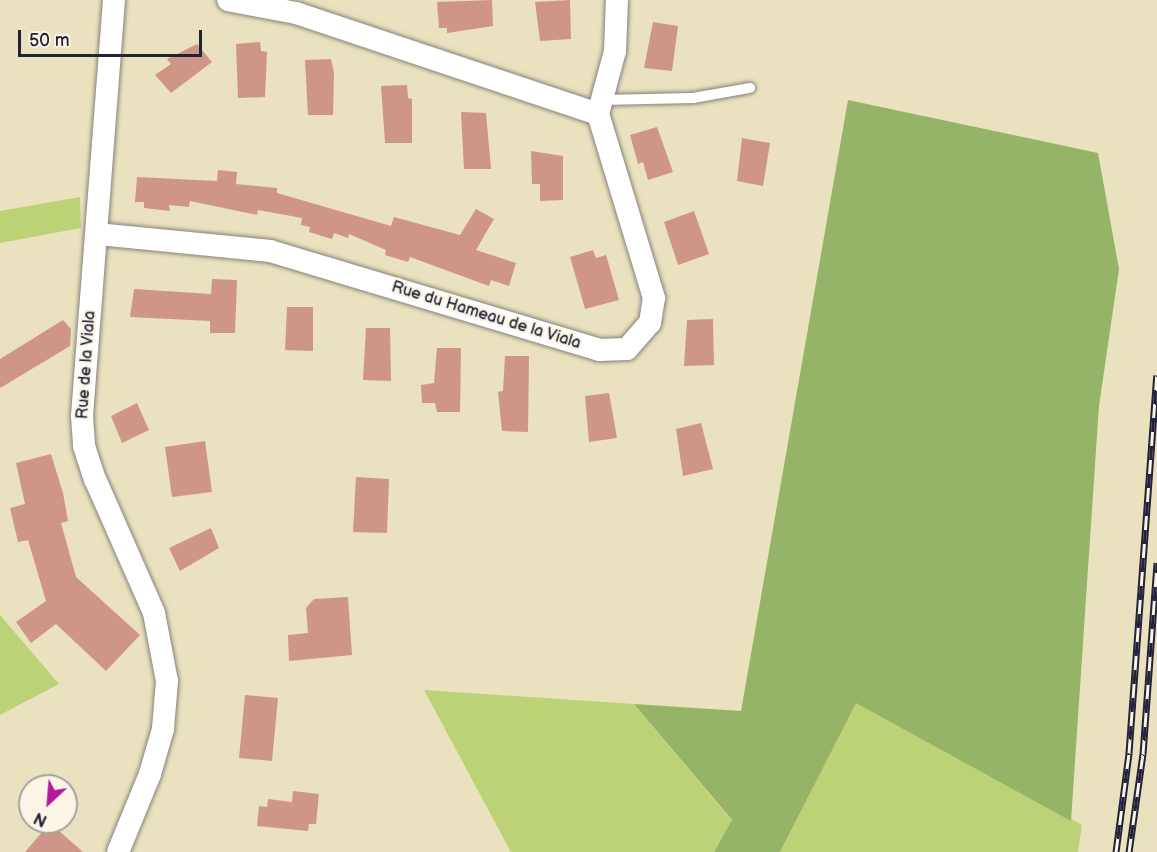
<!DOCTYPE html>
<html>
<head>
<meta charset="utf-8">
<style>
  body { margin:0 }
  #map { position:relative; width:1157px; height:852px; overflow:hidden; background:#eae2be; font-family:"Balsamiq Sans",sans-serif }
  div>[style] { position:absolute }
  [style*='--x'] { left:calc(var(--x)*1px); top:calc(var(--y)*1px); width:calc(var(--w)*1px); rotate:calc(var(--a)*1deg) }
  .green>* { inset:0; background:#bcd276 }
  .forest>* { inset:0; background:#95b467 }
  .building>* { inset:0; background:#cf9587 }
  .roads { filter:drop-shadow(0 0 2px #86827c) drop-shadow(0 0 2px #86827c) }
  .service>* { height:10px; margin:-5px; padding:0 5px; transform-origin:5px; border-radius:5px; background:#fff }
  .minor>* { height:22px; margin:-11px; padding:0 11px; transform-origin:11px; border-radius:11px; background:#fff }
  .rail>* { height:7px; margin-top:-3.5px; transform-origin:0; background:repeating-linear-gradient(90deg,#fcf5e5 0 14px,#22223b 0 28px); box-sizing:border-box; border-block:2px solid #22223b }
  span { translate:-50% -50%; white-space:nowrap; text-align:center; line-height:1.15; -webkit-text-stroke:5px #fcf5e5; paint-order:stroke }
  .street-label { font-size:16px; color:#22223b }
  .north { position:absolute; left:18px; top:774px; width:60px; height:60px; box-sizing:border-box; background:#fcf5e5; border:2px solid #a5a1a1; border-radius:50%; rotate:206deg; font-size:16px; font-weight:700; line-height:24px; text-align:center; color:#22223b }
  .north::after { content:''; display:block; margin:auto; width:21px; height:27px; background:#b5179e; clip-path:polygon(50% 0,100% 100%,50% 72%,0 100%) }
  .scale { position:absolute; left:18px; top:30px; width:184px; height:27px; box-sizing:border-box; border:3px solid #22223b; border-top:0; padding-left:8px; font-size:18px; line-height:21px; white-space:nowrap; color:#22223b; -webkit-text-stroke:4px #fcf5e5; paint-order:stroke }
</style>
</head>
<body>
<div id="map">
  <div class="green">
    <i style="clip-path:polygon(80px 197px,81px 228px,0 243px,0 211px)"></i>
    <i style="clip-path:polygon(0 615px,59px 684px,0 715px)"></i>
    <i style="clip-path:polygon(424px 690px,634px 704px,732px 821px,714px 852px,511px 852px)"></i>
    <i style="clip-path:polygon(856px 702px,1082px 825px,1078px 852px,780px 852px)"></i>
  </div>
  <div class="forest">
    <i style="clip-path:polygon(848px 100px,1098px 153px,1119px 269px,1099px 406px,1071px 821px,856px 703px,780px 852px,714px 852px,732px 820px,634px 704px,741px 711px)"></i>
  </div>
  <div class="building">
    <i style="clip-path:polygon(492px 0,493px 26px,447px 33px,447px 28px,439px 28px,437px 2px)"></i>
    <i style="clip-path:polygon(570px 0,571px 39px,540px 41px,535px 2px)"></i>
    <i style="clip-path:polygon(653px 22px,678px 26px,672px 71px,644px 68px)"></i>
    <i style="clip-path:polygon(260px 42px,261px 51px,267px 52px,265px 97px,238px 98px,236px 44px)"></i>
    <i style="clip-path:polygon(197px 44px,212px 62px,171px 93px,155px 75px,171px 64px,167px 59px)"></i>
    <i style="clip-path:polygon(331px 59px,334px 73px,333px 115px,308px 115px,305px 60px)"></i>
    <i style="clip-path:polygon(407px 85px,408px 98px,412px 99px,412px 143px,385px 143px,381px 86px)"></i>
    <i style="clip-path:polygon(461px 112px,486px 113px,491px 169px,464px 169px)"></i>
    <i style="clip-path:polygon(657px 127px,673px 172px,648px 180px,643px 162px,638px 164px,630px 135px)"></i>
    <i style="clip-path:polygon(742px 138px,770px 143px,763px 186px,737px 181px)"></i>
    <i style="clip-path:polygon(531px 151px,563px 156px,563px 200px,540px 201px,540px 184px,532px 184px)"></i>
    <i style="clip-path:polygon(218px 170px,237px 172px,236px 184px,277px 188px,277px 193px,391px 226px,394px 217px,460px 235px,476px 209px,494px 219px,476px 250px,516px 263px,509px 286px,491px 280px,489px 286px,410px 257px,408px 262px,385px 255px,386px 250px,349px 234px,348px 238px,334px 233px,332px 239px,309px 232px,310px 227px,301px 225px,302px 218px,258px 210px,257px 215px,190px 201px,189px 207px,169px 205px,170px 211px,144px 208px,144px 202px,135px 202px,137px 177px,217px 181px)"></i>
    <i style="clip-path:polygon(694px 211px,709px 254px,678px 265px,664px 222px)"></i>
    <i style="clip-path:polygon(593px 250px,596px 258px,606px 255px,619px 300px,585px 309px,570px 257px)"></i>
    <i style="clip-path:polygon(212px 279px,237px 280px,235px 333px,210px 333px,210px 321px,130px 317px,134px 289px,211px 294px)"></i>
    <i style="clip-path:polygon(287px 307px,313px 307px,313px 351px,285px 350px)"></i>
    <i style="clip-path:polygon(713px 319px,714px 365px,684px 366px,687px 320px)"></i>
    <i style="clip-path:polygon(63px 320px,71px 329px,70px 346px,0 388px,0 359px)"></i>
    <i style="clip-path:polygon(366px 328px,390px 328px,391px 381px,363px 380px)"></i>
    <i style="clip-path:polygon(437px 348px,461px 348px,460px 412px,437px 412px,435px 403px,422px 403px,421px 385px,434px 383px)"></i>
    <i style="clip-path:polygon(505px 356px,529px 356px,528px 432px,502px 431px,498px 392px,503px 391px)"></i>
    <i style="clip-path:polygon(609px 393px,617px 438px,589px 442px,585px 396px)"></i>
    <i style="clip-path:polygon(137px 403px,149px 430px,122px 443px,111px 416px)"></i>
    <i style="clip-path:polygon(701px 423px,713px 469px,683px 476px,676px 429px)"></i>
    <i style="clip-path:polygon(205px 441px,212px 492px,172px 497px,165px 447px)"></i>
    <i style="clip-path:polygon(51px 454px,63px 493px,68px 521px,61px 523px,76px 577px,140px 635px,106px 671px,56px 624px,31px 643px,16px 622px,46px 601px,28px 540px,18px 542px,10px 508px,25px 504px,16px 463px)"></i>
    <i style="clip-path:polygon(356px 477px,389px 479px,387px 533px,353px 532px)"></i>
    <i style="clip-path:polygon(211px 528px,219px 548px,180px 571px,169px 548px)"></i>
    <i style="clip-path:polygon(348px 597px,352px 655px,289px 661px,288px 635px,308px 633px,306px 608px,314px 599px)"></i>
    <i style="clip-path:polygon(245px 695px,278px 698px,272px 761px,239px 758px)"></i>
    <i style="clip-path:polygon(293px 791px,319px 794px,316px 824px,309px 824px,308px 831px,257px 826px,259px 806px,267px 807px,268px 799px,292px 802px)"></i>
    <i style="clip-path:polygon(50px 823px,83px 852px,25px 852px)"></i>
  </div>
  <div class="roads">
    <div class="service">
      <i style="--x:602;--y:100;--w:91;--a:-1.3"></i>
      <i style="--x:693;--y:98;--w:58;--a:-10"></i>
    </div>
    <div class="minor">
      <i style="--x:114;--y:0;--w:417;--a:94.4"></i>
      <i style="--x:82;--y:416;--w:30;--a:86"></i>
      <i style="--x:84;--y:446;--w:35;--a:72"></i>
      <i style="--x:95;--y:479;--w:146;--a:66.2"></i>
      <i style="--x:154;--y:613;--w:69;--a:79.2"></i>
      <i style="--x:167;--y:681;--w:48;--a:94.8"></i>
      <i style="--x:163;--y:729;--w:47;--a:106.1"></i>
      <i style="--x:150;--y:774;--w:84;--a:112.3"></i>
      <i style="--x:598;--y:114;--w:65;--a:-74.9"></i>
      <i style="--x:615;--y:51;--w:51;--a:-87.8"></i>
      <i style="--x:97;--y:234;--w:174;--a:5.6"></i>
      <i style="--x:270;--y:251;--w:344;--a:16.7"></i>
      <i style="--x:599;--y:350;--w:28;--a:-2"></i>
      <i style="--x:627;--y:349;--w:35;--a:-49"></i>
      <i style="--x:650;--y:323;--w:25;--a:-81"></i>
      <i style="--x:654;--y:298;--w:192;--a:-106.9"></i>
      <i style="--x:598;--y:114;--w:318;--a:-161.5"></i>
      <i style="--x:296;--y:13;--w:69;--a:-169.2"></i>
    </div>
  </div>
  <div class="rail">
    <i style="--x:1116;--y:852;--w:100;--a:-82.5"></i>
    <i style="--x:1129;--y:753;--w:379;--a:-85.8"></i>
    <i style="--x:1129;--y:852;--w:99;--a:-81.9"></i>
    <i style="--x:1143;--y:754;--w:192;--a:-85.8"></i>
  </div>
  <div class="street-label">
    <span style="left:486px;top:316px;rotate:17deg">Rue du Hameau de la Viala</span>
    <span style="left:87px;top:365px;rotate:-86deg">Rue de la Viala</span>
  </div>
  <div class="north">N</div>
  <div class="scale">50 m</div>
</div>
</body>
</html>
